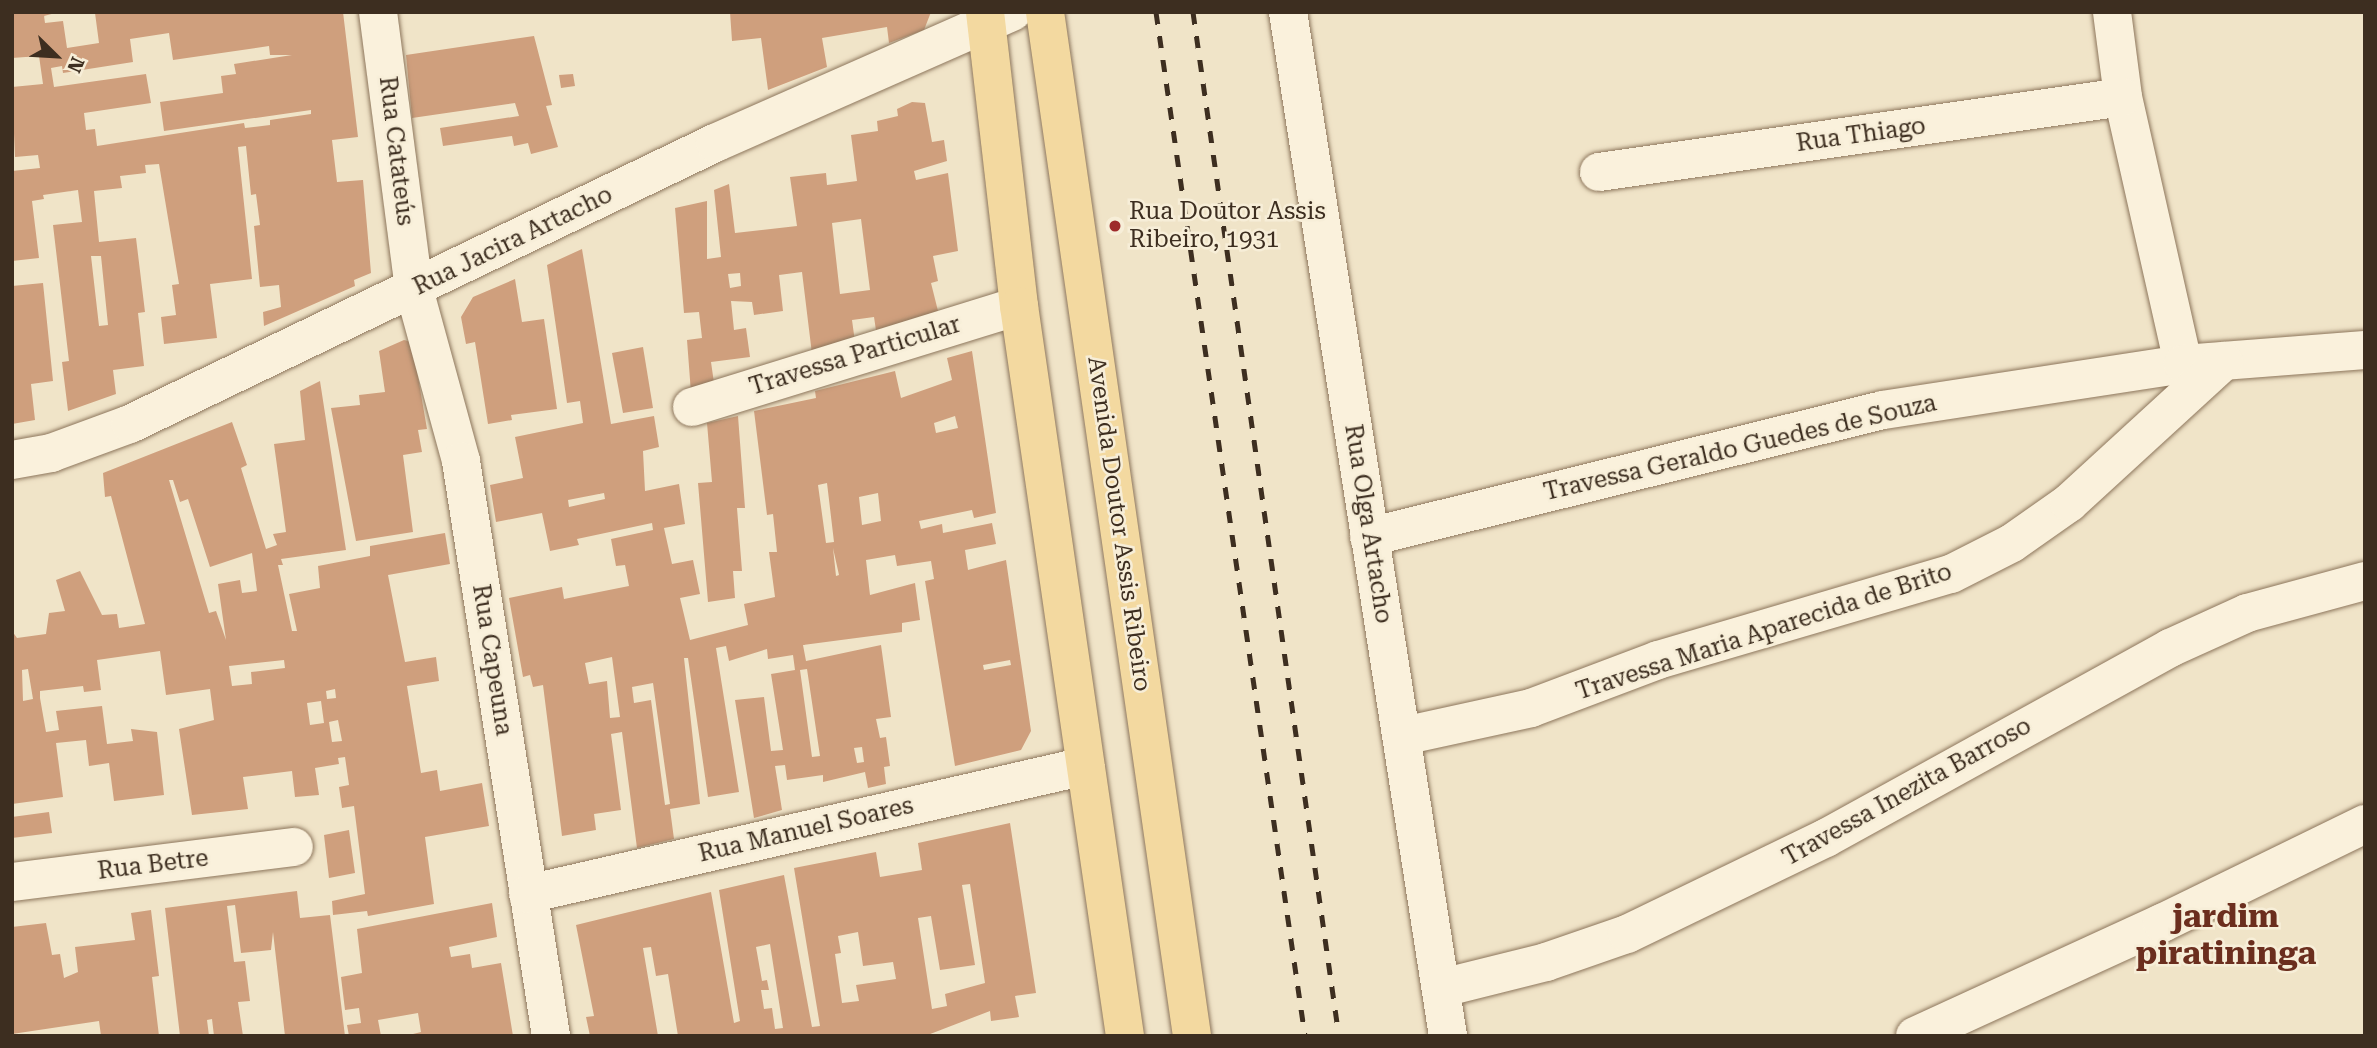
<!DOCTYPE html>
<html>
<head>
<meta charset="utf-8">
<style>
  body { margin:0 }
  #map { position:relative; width:2377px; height:1048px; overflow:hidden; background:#f0e4c8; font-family:"Roboto Serif",serif }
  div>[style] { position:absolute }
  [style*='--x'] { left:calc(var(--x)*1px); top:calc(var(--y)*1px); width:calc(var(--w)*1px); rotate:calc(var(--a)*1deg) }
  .building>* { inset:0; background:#cf9f7d }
  .roads { filter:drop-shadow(0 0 2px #8d765c) drop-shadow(0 0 2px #8d765c) }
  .minor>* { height:38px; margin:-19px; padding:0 19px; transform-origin:19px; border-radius:19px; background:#faf1dc }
  .major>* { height:38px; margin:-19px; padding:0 19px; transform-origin:19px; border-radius:19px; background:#f3d9a0 }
  .rail>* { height:5px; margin-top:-2.5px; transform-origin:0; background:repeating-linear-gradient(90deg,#3d2e20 0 12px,transparent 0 24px) }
  .dots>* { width:19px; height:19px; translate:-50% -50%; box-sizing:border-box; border:4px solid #f7eed8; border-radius:50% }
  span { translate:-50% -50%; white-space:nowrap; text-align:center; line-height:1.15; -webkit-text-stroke:5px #f7eed8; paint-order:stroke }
  .street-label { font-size:24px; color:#3d2e20 }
  .poi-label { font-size:24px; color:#3d2e20 }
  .left { translate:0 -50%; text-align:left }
  .district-label { font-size:32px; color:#6b2e1e; font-weight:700 }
  .frame { position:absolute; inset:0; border:14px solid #3d2e20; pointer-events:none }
  .north { position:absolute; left:21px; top:21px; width:70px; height:70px; -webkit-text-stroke:5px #f7eed8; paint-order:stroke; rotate:114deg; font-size:19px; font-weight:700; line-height:28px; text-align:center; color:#3d2e20 }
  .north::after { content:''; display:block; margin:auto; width:24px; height:32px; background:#3d2e20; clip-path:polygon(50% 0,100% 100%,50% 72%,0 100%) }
</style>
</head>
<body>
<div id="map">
  <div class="building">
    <i style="clip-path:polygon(evenodd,12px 12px,59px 12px,44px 16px,45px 23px,63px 21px,67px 48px,99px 43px,95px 13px,99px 12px,343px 12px,358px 137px,332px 140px,337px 182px,363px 180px,371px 273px,354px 280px,355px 286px,264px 326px,263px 312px,281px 307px,279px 285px,260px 287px,254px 226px,260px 225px,256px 194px,251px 195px,246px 146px,238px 147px,252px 279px,210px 284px,217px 338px,164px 344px,161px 317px,176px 315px,172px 285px,179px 284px,159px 164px,145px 165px,146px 173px,120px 176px,122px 188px,94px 191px,99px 242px,136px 238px,145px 312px,138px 313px,144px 366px,113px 370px,116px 394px,68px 411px,62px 362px,69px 361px,53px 225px,82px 222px,78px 190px,43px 195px,44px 199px,32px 201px,39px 258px,12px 261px,12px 171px,40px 168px,38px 155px,15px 157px,12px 87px,43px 84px,39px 56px,12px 58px,12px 12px,169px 33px,173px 60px,269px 46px,270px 55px,292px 55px,234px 64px,236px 74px,221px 76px,223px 93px,160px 102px,164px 131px,311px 110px,311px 114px,270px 120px,270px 125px,245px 128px,244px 123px,97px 146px,95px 129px,86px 130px,84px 113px,151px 103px,146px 74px,54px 87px,51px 68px,62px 66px,63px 73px,133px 62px,130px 39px,169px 33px,12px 12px,91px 256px,101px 256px,108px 325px,99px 326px,91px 256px)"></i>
    <i style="clip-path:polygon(730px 12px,931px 12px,924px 30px,889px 43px,887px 27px,822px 38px,827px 67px,768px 90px,761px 38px,732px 41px)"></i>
    <i style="clip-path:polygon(534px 36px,552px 105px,546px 106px,558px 147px,531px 154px,528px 143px,514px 146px,512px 136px,443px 146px,440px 128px,519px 116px,515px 103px,412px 118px,406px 55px)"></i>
    <i style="clip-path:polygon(573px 74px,575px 86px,561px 88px,559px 75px)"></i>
    <i style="clip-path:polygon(evenodd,912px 102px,925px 103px,932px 142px,944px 140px,947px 161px,914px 171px,916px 180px,948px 173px,958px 251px,933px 256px,938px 281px,931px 283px,940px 319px,877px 337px,874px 317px,852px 320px,855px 342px,812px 354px,802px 272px,779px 275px,783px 311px,754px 315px,752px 302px,731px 301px,734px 330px,746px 328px,750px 357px,711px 362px,715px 390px,691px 393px,687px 340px,702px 338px,699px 312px,684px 313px,675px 208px,707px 201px,707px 259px,721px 257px,714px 190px,729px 184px,735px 233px,797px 226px,790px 177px,826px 173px,827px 185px,857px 181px,851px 135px,878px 131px,877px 121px,898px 116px,897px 109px,912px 102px,861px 219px,870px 290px,840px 294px,832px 223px,861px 219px,912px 102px,740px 273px,741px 286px,730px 288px,728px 274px,740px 273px)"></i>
    <i style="clip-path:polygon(evenodd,582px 249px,611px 424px,654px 416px,659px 447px,643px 451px,645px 491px,679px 484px,685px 524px,664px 528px,672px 564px,693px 560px,700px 594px,680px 598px,690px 640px,748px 625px,744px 604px,775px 597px,769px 552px,777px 552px,773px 514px,767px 515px,754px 411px,816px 398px,815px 391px,895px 371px,901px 398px,952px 380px,947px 358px,972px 351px,996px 513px,974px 518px,972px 510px,919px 521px,921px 529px,942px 524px,943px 533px,992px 523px,996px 544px,965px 550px,968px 570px,1006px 560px,1031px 731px,1021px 750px,955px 766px,925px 581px,934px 579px,931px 561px,897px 566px,895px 555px,866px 560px,870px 595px,915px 583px,920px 620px,902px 623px,902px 632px,803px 645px,806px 661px,881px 645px,891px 717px,876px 719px,880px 738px,886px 737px,890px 766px,884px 767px,886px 784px,868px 788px,865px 772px,823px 782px,823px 775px,787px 780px,785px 765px,775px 766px,782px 810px,754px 818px,735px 700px,764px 697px,771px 751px,783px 750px,771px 674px,795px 670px,793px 655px,768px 659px,767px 649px,729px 661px,726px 646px,716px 648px,739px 792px,708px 797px,688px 658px,684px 658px,700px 804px,670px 809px,674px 839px,637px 848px,622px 732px,611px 734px,621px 810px,594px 814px,596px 830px,562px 836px,543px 685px,533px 687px,530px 675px,523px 677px,509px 598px,562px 587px,564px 599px,629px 586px,625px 565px,616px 566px,611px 539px,653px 530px,652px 523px,577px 539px,579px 545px,550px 551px,542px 513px,496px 522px,490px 485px,523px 478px,515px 437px,583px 423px,580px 401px,567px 403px,547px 265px,582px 249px,955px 416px,958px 428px,936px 433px,934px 423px,955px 416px,582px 249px,827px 483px,834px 542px,826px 543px,818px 485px,827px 483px,582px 249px,604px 493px,605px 499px,569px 507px,568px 500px,604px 493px,582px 249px,878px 493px,881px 521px,862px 525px,859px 497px,878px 493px,582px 249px,833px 548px,839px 575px,836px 576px,833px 548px,582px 249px,612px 657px,620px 717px,610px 718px,607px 681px,589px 684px,585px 663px,612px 657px,582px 249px,1010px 660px,1011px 665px,984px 670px,983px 665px,1010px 660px,582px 249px,807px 669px,820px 756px,812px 757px,800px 670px,807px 669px,582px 249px,653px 683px,670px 804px,665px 805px,651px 700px,634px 703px,632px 687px,653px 683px,582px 249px,862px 747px,864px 762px,857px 763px,854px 748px,862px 747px)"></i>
    <i style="clip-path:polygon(515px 279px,522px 322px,544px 319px,557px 409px,511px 415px,512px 420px,488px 424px,475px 342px,466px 344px,461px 317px,473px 297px)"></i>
    <i style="clip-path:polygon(43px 283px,53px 381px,31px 384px,35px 420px,12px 424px,12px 286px)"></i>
    <i style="clip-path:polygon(404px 340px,412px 342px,427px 429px,418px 430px,422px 452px,403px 455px,413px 532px,356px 541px,331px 408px,360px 405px,359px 395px,385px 392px,379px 351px)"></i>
    <i style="clip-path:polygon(643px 347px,653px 408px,623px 413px,612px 353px)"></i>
    <i style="clip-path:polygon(evenodd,320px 381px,346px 550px,281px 559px,283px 565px,278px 565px,292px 631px,297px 631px,289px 594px,320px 588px,318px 566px,370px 556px,370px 546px,445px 533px,450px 564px,388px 575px,405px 662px,436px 657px,439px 681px,407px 686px,421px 773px,437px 770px,440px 791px,482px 783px,489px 826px,425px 837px,434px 904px,368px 916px,367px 911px,333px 915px,332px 901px,365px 894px,354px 806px,342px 808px,339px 787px,349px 785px,345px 757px,338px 758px,339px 764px,315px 768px,319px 795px,295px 797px,292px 771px,243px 777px,248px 809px,192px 815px,179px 729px,214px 720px,210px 689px,166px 695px,160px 651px,97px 660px,101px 690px,84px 692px,83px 686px,40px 691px,40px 698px,46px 732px,59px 730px,56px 711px,102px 706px,107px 744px,133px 741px,131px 729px,157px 732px,164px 795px,114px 801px,109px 763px,89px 766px,86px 740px,56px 743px,63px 797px,12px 804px,12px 631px,17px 638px,46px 634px,49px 613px,65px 611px,56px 580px,80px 571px,102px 615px,117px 614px,119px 628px,145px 624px,111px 496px,105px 497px,103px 473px,232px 422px,247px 465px,241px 468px,266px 549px,277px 545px,273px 534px,286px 532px,274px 444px,305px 440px,300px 391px,320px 381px,169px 480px,173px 480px,180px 502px,188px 499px,210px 567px,252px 553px,257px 591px,242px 593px,240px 580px,218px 584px,226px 640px,216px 611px,209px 613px,169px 480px,320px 381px,284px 660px,285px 668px,251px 672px,252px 684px,232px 686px,229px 666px,284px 660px,320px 381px,28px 669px,33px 699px,23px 701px,22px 670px,28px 669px,320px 381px,335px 689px,336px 698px,327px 699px,326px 691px,335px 689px,320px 381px,321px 701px,324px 723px,310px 725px,307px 703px,321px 701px,320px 381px,338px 720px,342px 741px,332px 742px,329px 722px,338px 720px)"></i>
    <i style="clip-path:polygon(738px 416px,745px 508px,737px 508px,742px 571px,733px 571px,735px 598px,708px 602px,698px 483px,712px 482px,707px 423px)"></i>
    <i style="clip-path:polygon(49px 812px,52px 833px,12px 838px,12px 817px)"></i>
    <i style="clip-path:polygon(evenodd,1010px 823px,1036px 993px,1015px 996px,1019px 1017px,991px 1021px,990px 1011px,925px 1036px,678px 1036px,668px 974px,656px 976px,651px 947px,643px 948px,658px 1036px,590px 1036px,586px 1017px,594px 1016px,576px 925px,711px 892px,734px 1023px,740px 1021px,719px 890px,784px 875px,812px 1027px,820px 1026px,794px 868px,876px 852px,880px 877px,922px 870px,918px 843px,1010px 823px,970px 884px,985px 983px,945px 994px,947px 1006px,932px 1009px,918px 918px,931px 916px,940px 970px,975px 965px,962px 885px,970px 884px,1010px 823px,858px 932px,863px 966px,893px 962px,896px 979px,856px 985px,859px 1001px,842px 1003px,835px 954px,841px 953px,838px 936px,858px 932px,1010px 823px,770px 944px,783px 1028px,775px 1029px,772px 1008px,764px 1009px,761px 990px,769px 990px,767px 980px,762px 981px,756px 947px,770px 944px)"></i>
    <i style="clip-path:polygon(349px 830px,355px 873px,329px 878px,324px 835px)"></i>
    <i style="clip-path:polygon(297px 891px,300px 918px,330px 915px,345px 1036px,285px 1036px,273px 932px,271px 950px,241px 953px,235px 905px,227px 906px,234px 962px,245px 961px,250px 1001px,238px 1002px,243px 1036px,214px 1036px,212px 1019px,207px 1020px,209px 1036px,180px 1036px,165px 908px)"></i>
    <i style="clip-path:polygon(492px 903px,497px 937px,449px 947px,451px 957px,470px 954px,472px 968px,501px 963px,513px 1036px,405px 1036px,421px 1032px,418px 1013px,378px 1020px,381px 1036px,349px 1036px,347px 1025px,361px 1023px,359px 1008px,345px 1010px,341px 977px,362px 973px,357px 929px)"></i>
    <i style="clip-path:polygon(151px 910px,159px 976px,152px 977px,159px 1036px,101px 1036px,99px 1021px,12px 1034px,12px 927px,46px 923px,52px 955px,60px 954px,64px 978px,78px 972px,75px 947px,135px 940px,131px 913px)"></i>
  </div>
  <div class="roads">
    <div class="minor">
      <i style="--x:378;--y:12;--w:279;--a:82.6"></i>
      <i style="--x:414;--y:289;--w:178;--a:74.7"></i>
      <i style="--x:461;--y:461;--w:582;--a:81.1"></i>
      <i style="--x:1288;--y:12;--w:1036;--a:81.12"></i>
      <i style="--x:2112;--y:12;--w:86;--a:82.6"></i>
      <i style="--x:2123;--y:97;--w:274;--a:77.3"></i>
      <i style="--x:1599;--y:172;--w:529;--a:-8.15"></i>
      <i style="--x:692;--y:407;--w:342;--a:-17.2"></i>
      <i style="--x:12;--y:460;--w:40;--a:-10"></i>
      <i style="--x:51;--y:453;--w:84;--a:-20.2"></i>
      <i style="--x:130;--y:424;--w:649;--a:-25.66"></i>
      <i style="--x:715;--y:143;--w:325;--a:-23.8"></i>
      <i style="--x:1369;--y:537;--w:529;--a:-13.88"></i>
      <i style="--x:1883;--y:410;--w:304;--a:-8.7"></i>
      <i style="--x:2183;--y:364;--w:183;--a:-4.4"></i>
      <i style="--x:1403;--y:736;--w:131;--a:-12.3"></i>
      <i style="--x:1531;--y:708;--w:136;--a:-20.7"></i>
      <i style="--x:1658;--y:660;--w:305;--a:-16.4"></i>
      <i style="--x:1951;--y:574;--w:68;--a:-26.9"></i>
      <i style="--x:2012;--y:543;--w:70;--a:-35.1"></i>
      <i style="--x:2069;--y:503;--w:210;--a:-42.5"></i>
      <i style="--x:12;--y:882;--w:284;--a:-7.1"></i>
      <i style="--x:528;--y:894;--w:572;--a:-12.94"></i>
      <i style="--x:1442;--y:988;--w:107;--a:-14"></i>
      <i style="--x:1546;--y:962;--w:86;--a:-19.1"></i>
      <i style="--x:1627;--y:934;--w:221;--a:-25.8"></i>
      <i style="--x:1826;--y:838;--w:393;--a:-28.9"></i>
      <i style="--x:2170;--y:648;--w:85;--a:-24.4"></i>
      <i style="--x:2247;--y:613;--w:122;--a:-15.2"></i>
      <i style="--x:1915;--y:1036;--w:272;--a:-24.6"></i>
      <i style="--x:2162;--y:923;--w:226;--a:-26"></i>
    </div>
    <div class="major">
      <i style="--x:985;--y:12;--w:296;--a:83.4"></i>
      <i style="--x:1019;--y:306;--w:738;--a:81.74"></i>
      <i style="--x:1045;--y:12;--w:1034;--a:81.83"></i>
    </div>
  </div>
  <div class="rail">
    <i style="--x:1156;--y:12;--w:1035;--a:81.72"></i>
    <i style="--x:1193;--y:12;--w:1034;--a:81.89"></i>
  </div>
  <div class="dots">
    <i style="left:1115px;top:226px;background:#9e2a2b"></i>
  </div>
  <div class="street-label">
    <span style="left:1861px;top:135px;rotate:-8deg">Rua Thiago</span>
    <span style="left:396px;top:151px;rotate:83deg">Rua Catateús</span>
    <span style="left:513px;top:241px;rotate:-26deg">Rua Jacira Artacho</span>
    <span style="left:855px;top:356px;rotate:-17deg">Travessa Particular</span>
    <span style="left:1740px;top:448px;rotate:-13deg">Travessa Geraldo Guedes de Souza</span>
    <span style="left:1119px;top:524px;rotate:82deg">Avenida Doutor Assis Ribeiro</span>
    <span style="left:1368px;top:524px;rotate:81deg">Rua Olga Artacho</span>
    <span style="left:1764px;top:632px;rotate:-18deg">Travessa Maria Aparecida de Brito</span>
    <span style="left:492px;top:660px;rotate:81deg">Rua Capeuna</span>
    <span style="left:1907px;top:792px;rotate:-29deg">Travessa Inezita Barroso</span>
    <span style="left:806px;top:830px;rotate:-13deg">Rua Manuel Soares</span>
    <span style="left:153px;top:865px;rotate:-7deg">Rua Betre</span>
  </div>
  <div class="poi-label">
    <span class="left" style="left:1129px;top:226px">Rua Doutor Assis<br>Ribeiro, 1931</span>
  </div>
  <div class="district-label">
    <span style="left:2226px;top:935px">jardim<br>piratininga</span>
  </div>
  <div class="frame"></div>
  <div class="north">N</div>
</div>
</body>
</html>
